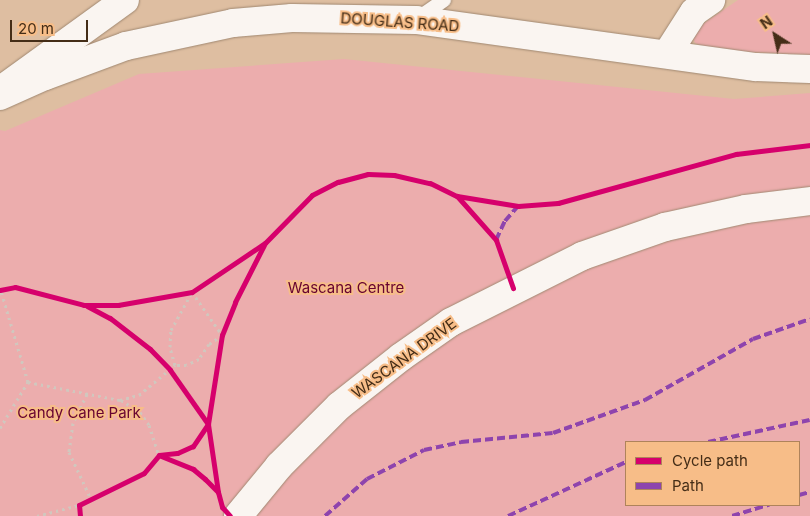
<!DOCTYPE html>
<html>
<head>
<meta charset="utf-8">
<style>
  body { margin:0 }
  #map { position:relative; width:810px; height:516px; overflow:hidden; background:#debea1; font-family:Inter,sans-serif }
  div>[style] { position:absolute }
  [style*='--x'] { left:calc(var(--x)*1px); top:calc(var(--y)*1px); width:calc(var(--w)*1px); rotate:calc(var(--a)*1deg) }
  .green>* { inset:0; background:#ecadad }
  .path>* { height:3px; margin-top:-1.5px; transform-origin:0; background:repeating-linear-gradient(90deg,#d1c7be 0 2.5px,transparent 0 6.5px) }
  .roads { filter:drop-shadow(0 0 1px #a08871) drop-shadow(0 0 1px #a08871) }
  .lane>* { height:14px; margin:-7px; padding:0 7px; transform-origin:7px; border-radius:7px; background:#faf5f1 }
  .street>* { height:28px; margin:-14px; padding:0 14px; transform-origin:14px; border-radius:14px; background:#faf5f1 }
  .secondary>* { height:28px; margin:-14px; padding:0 14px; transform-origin:14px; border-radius:14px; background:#faf5f1 }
  .quiet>* { height:4px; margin-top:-2px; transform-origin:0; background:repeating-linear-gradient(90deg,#8e44ad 0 8px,transparent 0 12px) }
  .cycleway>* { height:5px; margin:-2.5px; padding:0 2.5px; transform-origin:2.5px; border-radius:2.5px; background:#d6006c }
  span { translate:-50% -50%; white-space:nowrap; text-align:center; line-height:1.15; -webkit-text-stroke:4px #f7bd88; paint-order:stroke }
  .street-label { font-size:15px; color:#442d17 }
  .park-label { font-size:15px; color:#670330 }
  .legend { position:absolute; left:625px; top:441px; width:175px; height:65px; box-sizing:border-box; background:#f7bd88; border:1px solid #af835b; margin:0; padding:6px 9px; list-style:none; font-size:15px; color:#442d17 }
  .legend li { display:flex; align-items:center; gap:10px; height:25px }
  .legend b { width:25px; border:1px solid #af835b }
  .north { position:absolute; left:750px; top:10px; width:50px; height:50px; -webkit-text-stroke:4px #f7bd88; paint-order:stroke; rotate:325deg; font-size:14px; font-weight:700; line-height:20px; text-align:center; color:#442d17 }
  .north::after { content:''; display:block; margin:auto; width:18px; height:22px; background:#442d17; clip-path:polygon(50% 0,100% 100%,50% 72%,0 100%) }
  .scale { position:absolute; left:10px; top:20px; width:78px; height:22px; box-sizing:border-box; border:2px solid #442d17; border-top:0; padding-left:6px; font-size:15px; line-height:18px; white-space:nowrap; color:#442d17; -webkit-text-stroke:4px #f7bd88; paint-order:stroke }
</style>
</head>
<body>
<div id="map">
  <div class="green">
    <i style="clip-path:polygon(738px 0,810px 0,810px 55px,713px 50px,695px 43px,693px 38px,697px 28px)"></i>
    <i style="clip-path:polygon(evenodd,344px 59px,734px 99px,810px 93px,810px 516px,0 516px,0 130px,5px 131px,139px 74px,344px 59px,626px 442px,799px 442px,799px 505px,626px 505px,626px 442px)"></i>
  </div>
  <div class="path">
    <i style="--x:192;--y:292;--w:52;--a:55.1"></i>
    <i style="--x:222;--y:335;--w:16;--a:145"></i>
    <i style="--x:209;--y:344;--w:18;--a:124"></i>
    <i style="--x:199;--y:359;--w:14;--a:155"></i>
    <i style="--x:186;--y:365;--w:11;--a:180"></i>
    <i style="--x:175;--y:365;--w:19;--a:-106"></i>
    <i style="--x:170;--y:347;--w:17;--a:-87"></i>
    <i style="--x:171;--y:330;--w:43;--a:-61.1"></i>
    <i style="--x:28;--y:382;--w:94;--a:11.1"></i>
    <i style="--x:120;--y:400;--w:20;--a:-15"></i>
    <i style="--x:139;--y:395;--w:47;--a:-39.8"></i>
    <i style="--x:87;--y:394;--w:32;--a:116"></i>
    <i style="--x:73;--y:423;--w:29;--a:98"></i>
    <i style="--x:69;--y:452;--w:52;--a:64.9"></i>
    <i style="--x:121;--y:400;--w:22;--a:32"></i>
    <i style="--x:140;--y:412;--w:16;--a:55"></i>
    <i style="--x:149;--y:425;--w:32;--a:72"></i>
    <i style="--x:0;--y:428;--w:54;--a:-58.7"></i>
    <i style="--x:28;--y:382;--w:95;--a:-106.5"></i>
    <i style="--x:37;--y:516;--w:43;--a:-14.7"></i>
  </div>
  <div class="roads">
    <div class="lane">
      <i style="--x:417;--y:19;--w:33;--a:-35"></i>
    </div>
    <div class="street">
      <i style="--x:667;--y:54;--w:50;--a:-57.3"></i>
      <i style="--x:694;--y:12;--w:21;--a:-35"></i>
      <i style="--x:5;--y:87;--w:148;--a:-35.9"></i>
      <i style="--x:238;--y:516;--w:65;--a:-50.6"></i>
      <i style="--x:279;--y:466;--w:85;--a:-45"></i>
      <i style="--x:339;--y:406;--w:79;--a:-38.3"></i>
      <i style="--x:401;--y:357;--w:61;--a:-35"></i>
      <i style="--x:451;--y:322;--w:147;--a:-26.7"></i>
      <i style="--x:582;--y:256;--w:88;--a:-19.3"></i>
      <i style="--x:665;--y:227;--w:83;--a:-12.5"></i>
      <i style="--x:746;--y:209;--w:64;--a:-7.1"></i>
    </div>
    <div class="secondary">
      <i style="--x:0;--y:96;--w:49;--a:-24"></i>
      <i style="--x:45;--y:76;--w:86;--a:-20.3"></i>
      <i style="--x:126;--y:46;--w:109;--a:-12.1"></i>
      <i style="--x:233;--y:23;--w:59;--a:-4.8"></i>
      <i style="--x:292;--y:18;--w:124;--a:0.9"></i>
      <i style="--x:416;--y:20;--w:343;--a:7.9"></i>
      <i style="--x:756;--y:67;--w:54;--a:2.1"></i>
    </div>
  </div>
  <div class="quiet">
    <i style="--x:496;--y:240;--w:21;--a:-65"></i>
    <i style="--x:505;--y:221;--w:20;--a:-49"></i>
    <i style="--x:708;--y:442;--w:104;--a:-12.2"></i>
    <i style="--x:799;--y:495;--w:11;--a:-15"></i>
    <i style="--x:325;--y:516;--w:56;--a:-41.4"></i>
    <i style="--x:367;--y:479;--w:64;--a:-27"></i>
    <i style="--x:424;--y:450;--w:38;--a:-12"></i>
    <i style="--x:461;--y:442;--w:92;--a:-5.6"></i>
    <i style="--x:553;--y:433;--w:98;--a:-19.7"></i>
    <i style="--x:645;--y:400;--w:124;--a:-29.5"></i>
    <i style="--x:753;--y:339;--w:60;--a:-19.3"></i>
    <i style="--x:508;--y:516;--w:130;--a:-24.6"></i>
    <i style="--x:732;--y:516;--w:39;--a:-17"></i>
  </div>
  <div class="cycleway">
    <i style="--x:457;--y:196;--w:59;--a:48.4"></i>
    <i style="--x:496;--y:240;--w:51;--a:70.5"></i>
    <i style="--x:0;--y:290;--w:15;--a:-11"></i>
    <i style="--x:15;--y:287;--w:71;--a:14.6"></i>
    <i style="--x:84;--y:305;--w:34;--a:0"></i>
    <i style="--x:118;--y:305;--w:75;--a:-10"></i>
    <i style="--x:192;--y:292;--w:88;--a:-33.9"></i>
    <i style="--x:265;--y:243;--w:67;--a:-45.6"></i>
    <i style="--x:312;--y:195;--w:29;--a:-27"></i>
    <i style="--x:338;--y:182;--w:31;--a:-15"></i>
    <i style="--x:368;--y:174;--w:26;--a:2"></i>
    <i style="--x:394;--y:175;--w:37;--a:13"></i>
    <i style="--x:430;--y:183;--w:30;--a:26"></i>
    <i style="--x:457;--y:196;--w:62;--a:9.3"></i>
    <i style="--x:518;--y:206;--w:40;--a:-4.3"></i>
    <i style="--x:558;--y:203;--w:185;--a:-15.4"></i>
    <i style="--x:736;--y:154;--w:75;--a:-6.9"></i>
    <i style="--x:87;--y:306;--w:26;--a:28"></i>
    <i style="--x:110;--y:318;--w:51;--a:37.8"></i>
    <i style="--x:150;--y:349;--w:29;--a:46"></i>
    <i style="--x:170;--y:370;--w:66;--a:54.9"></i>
    <i style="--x:208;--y:424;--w:27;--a:124"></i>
    <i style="--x:193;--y:446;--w:17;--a:156"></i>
    <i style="--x:177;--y:453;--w:18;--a:174"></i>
    <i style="--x:161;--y:456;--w:35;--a:22"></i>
    <i style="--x:193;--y:469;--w:16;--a:40"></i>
    <i style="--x:205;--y:479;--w:18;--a:45"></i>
    <i style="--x:218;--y:492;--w:16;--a:75"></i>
    <i style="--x:222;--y:507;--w:12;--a:48"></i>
    <i style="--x:218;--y:492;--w:69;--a:-98.4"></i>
    <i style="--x:208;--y:424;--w:90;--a:-81.1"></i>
    <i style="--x:222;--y:335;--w:35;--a:-68"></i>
    <i style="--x:235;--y:302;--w:64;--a:-63"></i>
    <i style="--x:80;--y:516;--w:11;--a:-95"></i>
    <i style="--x:79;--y:505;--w:72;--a:-26.2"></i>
    <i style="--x:144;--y:473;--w:23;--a:-50"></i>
  </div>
  <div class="street-label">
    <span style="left:400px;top:22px;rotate:4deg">DOUGLAS ROAD</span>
    <span style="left:404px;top:358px;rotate:-36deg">WASCANA DRIVE</span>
  </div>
  <div class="park-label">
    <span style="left:346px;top:288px">Wascana Centre</span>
    <span style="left:79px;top:413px">Candy Cane Park</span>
  </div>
  <ul class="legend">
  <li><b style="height:6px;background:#d6006c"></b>Cycle path</li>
  <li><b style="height:6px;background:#8e44ad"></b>Path</li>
  </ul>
  <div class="north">N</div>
  <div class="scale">20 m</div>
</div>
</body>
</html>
